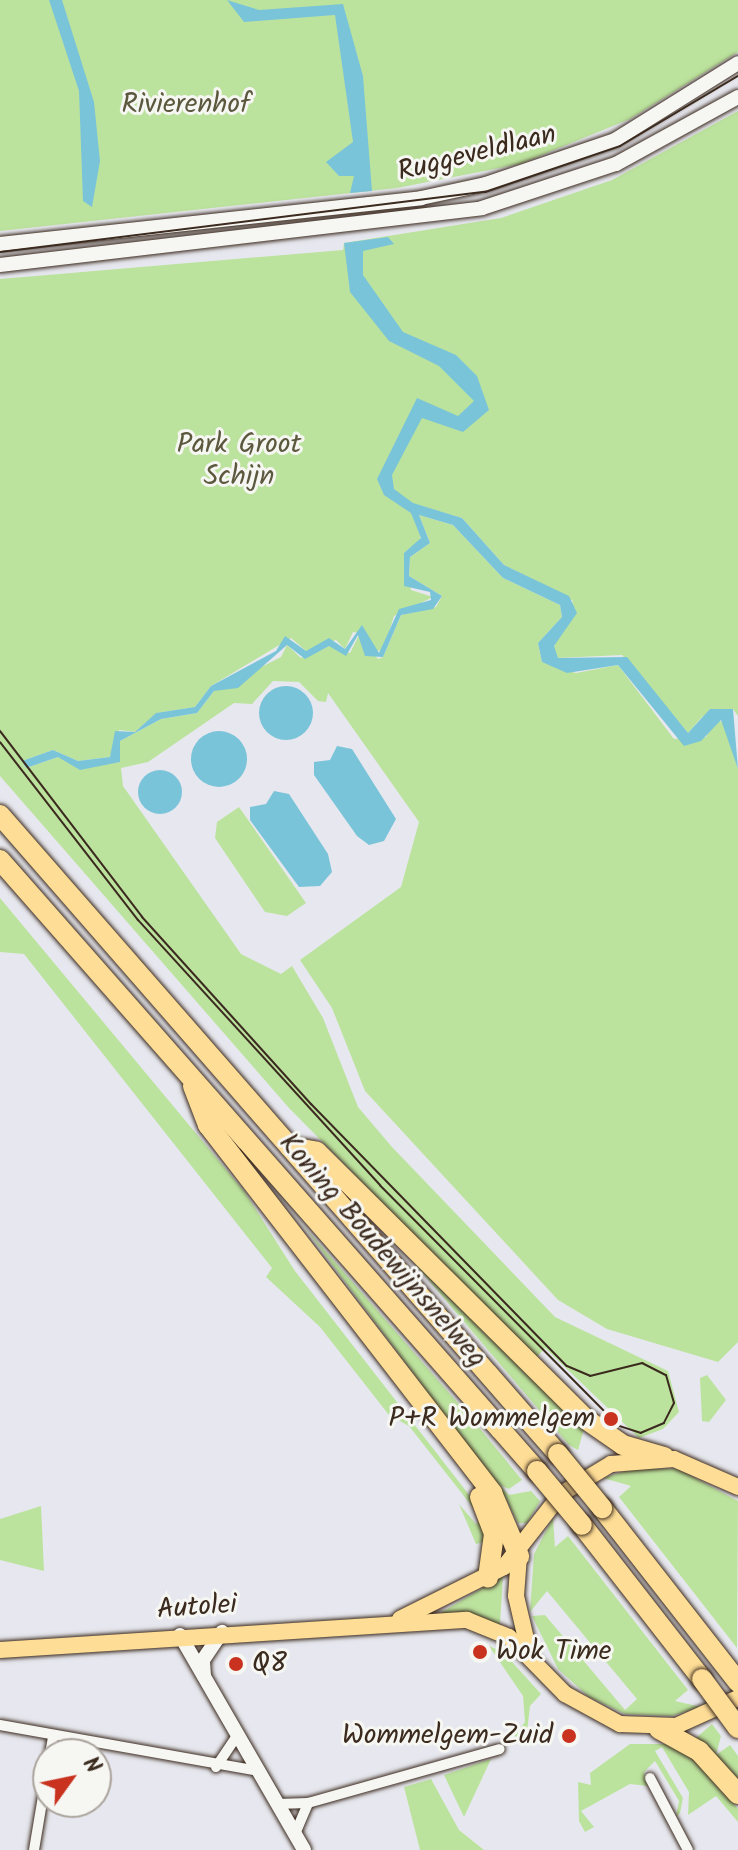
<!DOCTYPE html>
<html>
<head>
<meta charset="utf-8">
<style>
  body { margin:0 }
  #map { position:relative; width:738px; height:1850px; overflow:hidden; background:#e7e8ef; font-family:Kalam,sans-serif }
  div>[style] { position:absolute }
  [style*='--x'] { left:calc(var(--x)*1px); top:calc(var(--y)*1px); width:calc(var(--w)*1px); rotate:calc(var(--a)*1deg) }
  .green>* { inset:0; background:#bce39e }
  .water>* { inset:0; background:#7ac4d9 }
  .round { border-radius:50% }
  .roads { filter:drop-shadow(0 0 2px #3b2a1e) drop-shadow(0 0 2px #3b2a1e) }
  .street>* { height:10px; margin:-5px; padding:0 5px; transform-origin:5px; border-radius:5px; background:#f6f6f2 }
  .secondary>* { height:14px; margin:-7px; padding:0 7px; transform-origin:7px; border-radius:7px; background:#f6f6f2 }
  .primary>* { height:16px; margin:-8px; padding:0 8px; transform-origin:8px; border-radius:8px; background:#fedd96 }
  .highway>* { height:20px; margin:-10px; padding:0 10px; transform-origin:10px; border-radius:10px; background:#fedd96 }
  .tram>* { height:2px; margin:-1px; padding:0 1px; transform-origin:1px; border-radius:1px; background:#3b2a1e }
  .bridges { filter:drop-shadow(0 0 2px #3b2a1e) drop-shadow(0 0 2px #3b2a1e) }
  .highway-bridge>* { height:20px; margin:-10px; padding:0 10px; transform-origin:10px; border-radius:10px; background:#fedd96 }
  .dots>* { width:22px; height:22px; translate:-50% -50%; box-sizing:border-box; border:4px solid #f6f6f2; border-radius:50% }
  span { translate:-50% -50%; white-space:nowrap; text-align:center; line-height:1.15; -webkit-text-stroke:6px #f6f6f2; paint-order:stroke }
  .park-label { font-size:28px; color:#5b583e }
  .street-label { font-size:28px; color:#3b2a1e }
  .poi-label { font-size:28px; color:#3b2a1e }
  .right { translate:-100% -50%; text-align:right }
  .left { translate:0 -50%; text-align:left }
  .north { position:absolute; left:32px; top:1738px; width:80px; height:80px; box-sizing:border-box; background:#f6f6f2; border:2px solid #aba49d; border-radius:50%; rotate:57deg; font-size:22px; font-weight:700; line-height:32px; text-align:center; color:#3b2a1e }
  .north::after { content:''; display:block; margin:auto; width:28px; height:36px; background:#c8321e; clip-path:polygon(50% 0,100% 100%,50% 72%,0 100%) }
</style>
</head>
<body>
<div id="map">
  <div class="green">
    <i style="clip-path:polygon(0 0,738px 0,738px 52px,630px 119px,520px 164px,397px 188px,0 231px)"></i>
    <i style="clip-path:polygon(738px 111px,738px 716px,733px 709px,702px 717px,688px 733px,622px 655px,558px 658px,553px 649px,573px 601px,504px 565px,462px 518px,414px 504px,421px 540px,404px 553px,411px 590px,433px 597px,394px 616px,383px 651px,371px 650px,367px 634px,353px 632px,345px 649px,336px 640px,306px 651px,291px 638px,211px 686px,195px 707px,157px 713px,135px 732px,119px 730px,110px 757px,78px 761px,53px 750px,22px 761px,26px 768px,58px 757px,96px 766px,119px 762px,120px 741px,161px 719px,197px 713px,214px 691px,281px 657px,287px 645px,301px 658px,329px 646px,350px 653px,359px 635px,378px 659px,383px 657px,401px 615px,436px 607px,442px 596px,409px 576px,410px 557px,430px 543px,419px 515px,453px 525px,503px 578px,560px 605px,562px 617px,538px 643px,542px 662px,576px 673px,618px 665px,674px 739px,706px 737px,716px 719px,724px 723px,738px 769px,738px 1342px,718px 1362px,607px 1329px,558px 1300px,365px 1091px,332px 1008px,300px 960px,401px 887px,419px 822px,328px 693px,326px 702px,318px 701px,299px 682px,273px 681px,252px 704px,234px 703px,148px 762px,121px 768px,123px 786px,241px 954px,281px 974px,292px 966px,323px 1018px,358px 1107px,392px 1147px,555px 1317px,668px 1371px,679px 1412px,663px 1429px,639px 1438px,545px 1348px,536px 1358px,289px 1108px,0 776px,0 279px,343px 250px,344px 243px,501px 218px,612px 180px)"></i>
    <i style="clip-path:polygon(239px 807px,306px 903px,287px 916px,265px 912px,215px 838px,217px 822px)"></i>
    <i style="clip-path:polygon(0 898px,244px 1191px,295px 1271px,477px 1505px,487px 1526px,488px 1541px,476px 1544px,459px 1504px,476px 1524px,482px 1519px,409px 1426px,389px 1415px,320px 1327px,266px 1277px,272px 1268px,24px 954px,0 952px)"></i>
    <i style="clip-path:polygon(302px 1224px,477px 1425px,522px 1480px,509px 1489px,495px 1483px)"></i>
    <i style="clip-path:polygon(385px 1229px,584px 1429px,578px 1450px,569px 1445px)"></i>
    <i style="clip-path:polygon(707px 1375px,726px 1400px,709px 1422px,702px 1421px,700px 1378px)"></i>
    <i style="clip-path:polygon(633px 1469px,678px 1469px,738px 1501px,737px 1648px,619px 1497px,631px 1486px,603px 1478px)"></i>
    <i style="clip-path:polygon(498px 1483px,509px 1495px,531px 1491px,540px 1501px,527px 1523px,518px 1523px)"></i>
    <i style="clip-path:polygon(41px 1506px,44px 1571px,0 1560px,0 1519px)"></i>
    <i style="clip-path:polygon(553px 1518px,555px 1547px,568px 1536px,688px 1690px,675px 1701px,701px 1707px,672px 1716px,625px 1714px,589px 1697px,558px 1669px,532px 1616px,545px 1615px,625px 1710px,637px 1699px,547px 1591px,530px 1612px,534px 1554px)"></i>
    <i style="clip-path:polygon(503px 1576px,500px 1624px,442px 1615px,442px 1612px)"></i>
    <i style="clip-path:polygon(489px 1646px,503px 1652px,541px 1694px,530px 1706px,526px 1740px,514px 1736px,525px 1722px,523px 1696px)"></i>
    <i style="clip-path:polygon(712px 1724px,721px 1736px,716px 1755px,730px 1745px,738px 1756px,738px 1787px,696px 1738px)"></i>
    <i style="clip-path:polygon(630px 1744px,676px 1744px,701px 1762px,738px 1809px,738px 1822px,716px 1796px,688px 1815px,689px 1792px,662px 1747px,655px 1751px,683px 1798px,680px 1813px,676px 1817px,679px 1801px,655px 1761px,644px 1772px,648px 1786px,630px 1784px,581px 1811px,594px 1827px,585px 1832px,579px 1821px,578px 1782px,591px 1785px,590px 1773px)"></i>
    <i style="clip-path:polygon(491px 1759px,464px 1817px,444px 1775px)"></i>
    <i style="clip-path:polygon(431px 1779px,459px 1830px,484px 1850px,420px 1850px,404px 1787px)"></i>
  </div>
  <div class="water">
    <i style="clip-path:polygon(49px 0,62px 0,94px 102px,100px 161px,92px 207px,83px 201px,79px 91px)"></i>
    <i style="clip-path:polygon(227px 0,259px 10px,343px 4px,363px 76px,372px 191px,350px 193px,354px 176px,339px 176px,326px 162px,353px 142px,335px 15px,244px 22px)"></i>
    <i style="clip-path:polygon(388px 237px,394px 244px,363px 251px,363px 275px,403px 332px,456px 355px,477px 376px,489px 410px,463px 432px,422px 418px,392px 475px,394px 489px,413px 503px,462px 518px,504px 565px,569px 596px,577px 613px,554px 646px,558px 658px,627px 657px,688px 733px,710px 709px,733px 709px,738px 769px,721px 720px,701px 741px,684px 746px,618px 665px,567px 673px,542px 662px,538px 643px,562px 617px,560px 605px,503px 578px,453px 525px,419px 515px,430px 543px,410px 557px,409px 576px,442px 596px,433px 609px,401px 615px,383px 657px,365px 656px,358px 635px,346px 656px,329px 646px,305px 659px,287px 645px,238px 688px,214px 691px,197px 713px,161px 719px,120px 741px,120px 762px,80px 770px,58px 757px,26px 768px,22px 761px,53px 750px,78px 761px,110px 757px,115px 731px,135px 732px,156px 713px,195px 707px,211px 686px,276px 651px,285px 636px,306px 651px,329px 638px,345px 649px,362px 625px,379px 653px,399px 609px,431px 600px,430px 592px,404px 586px,404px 553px,421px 538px,411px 513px,384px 495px,377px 479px,417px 398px,458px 416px,474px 401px,439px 366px,389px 341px,350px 292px,344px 243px)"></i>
    <i class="round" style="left:259px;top:686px;width:54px;height:54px"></i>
    <i class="round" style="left:191px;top:731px;width:56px;height:56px"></i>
    <i style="clip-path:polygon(337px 746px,352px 749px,396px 819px,384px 841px,369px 845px,357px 836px,314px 775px,314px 762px,330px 760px)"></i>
    <i class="round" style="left:138px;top:770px;width:44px;height:44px"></i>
    <i style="clip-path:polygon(274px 791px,289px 794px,328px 854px,332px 872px,320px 886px,299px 887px,250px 820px,250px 807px,266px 804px)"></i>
  </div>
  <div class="roads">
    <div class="street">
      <i style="--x:0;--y:1725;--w:262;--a:10.1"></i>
      <i style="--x:50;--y:1754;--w:17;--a:-80"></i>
      <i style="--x:216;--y:1767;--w:37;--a:-56"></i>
      <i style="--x:650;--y:1778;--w:81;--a:62.2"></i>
      <i style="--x:277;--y:1804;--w:31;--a:-2"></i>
      <i style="--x:308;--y:1803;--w:199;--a:-15.7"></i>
      <i style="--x:295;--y:1834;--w:34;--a:-67"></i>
      <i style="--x:34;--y:1850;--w:85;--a:-80.5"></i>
    </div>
    <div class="secondary">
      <i style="--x:0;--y:244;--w:424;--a:-6.2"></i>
      <i style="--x:421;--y:198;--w:66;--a:-12.2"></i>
      <i style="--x:486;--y:184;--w:136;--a:-18.8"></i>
      <i style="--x:615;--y:140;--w:145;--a:-32"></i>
      <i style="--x:0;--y:265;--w:485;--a:-6.7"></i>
      <i style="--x:482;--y:208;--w:141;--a:-18.2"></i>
      <i style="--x:616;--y:164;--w:139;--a:-28.8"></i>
      <i style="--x:180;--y:1635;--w:248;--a:60"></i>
      <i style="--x:204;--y:1676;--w:16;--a:-94"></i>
      <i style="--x:203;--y:1660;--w:34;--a:-56"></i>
    </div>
    <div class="primary">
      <i style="--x:519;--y:1556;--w:40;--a:94.3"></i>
      <i style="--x:516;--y:1596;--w:62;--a:76.9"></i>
      <i style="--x:400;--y:1619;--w:116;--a:-26.6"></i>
      <i style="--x:504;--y:1567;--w:93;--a:-52"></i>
      <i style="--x:561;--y:1494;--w:58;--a:-31"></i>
      <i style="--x:611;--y:1464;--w:63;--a:-4.5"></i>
      <i style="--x:674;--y:1459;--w:70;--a:23.6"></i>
      <i style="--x:0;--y:1650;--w:468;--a:-3.7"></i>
      <i style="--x:467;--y:1620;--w:45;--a:22"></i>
      <i style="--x:509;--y:1637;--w:80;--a:45.5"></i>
      <i style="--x:565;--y:1694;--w:63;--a:28.6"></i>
      <i style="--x:620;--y:1724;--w:56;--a:2"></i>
      <i style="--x:676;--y:1726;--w:68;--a:-24.3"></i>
    </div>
    <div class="highway">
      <i style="--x:0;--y:815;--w:848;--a:48.87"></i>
      <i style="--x:0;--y:860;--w:813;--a:48.69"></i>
      <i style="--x:193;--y:1086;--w:42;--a:69"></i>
      <i style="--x:208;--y:1125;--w:465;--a:52.3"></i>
      <i style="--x:492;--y:1493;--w:69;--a:66.8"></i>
      <i style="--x:290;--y:1147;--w:27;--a:10"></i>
      <i style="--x:317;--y:1152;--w:380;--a:44.8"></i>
      <i style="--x:587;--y:1420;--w:44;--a:34.8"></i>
      <i style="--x:623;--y:1445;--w:43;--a:16.3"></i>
      <i style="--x:480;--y:1497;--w:40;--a:69"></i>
      <i style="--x:494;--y:1534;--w:44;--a:97.8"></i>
      <i style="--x:602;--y:1508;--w:221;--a:52"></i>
      <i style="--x:582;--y:1525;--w:195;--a:52.1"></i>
      <i style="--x:659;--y:1729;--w:46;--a:28.8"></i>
      <i style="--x:699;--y:1751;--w:58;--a:47.8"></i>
    </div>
  </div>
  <div class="tram">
    <i style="--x:0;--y:252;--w:489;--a:-7.1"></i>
    <i style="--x:485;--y:192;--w:143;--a:-18.8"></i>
    <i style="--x:620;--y:146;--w:137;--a:-30.7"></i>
    <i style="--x:0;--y:731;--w:234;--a:52.6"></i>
    <i style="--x:142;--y:917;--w:252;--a:47.9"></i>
    <i style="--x:311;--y:1104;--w:366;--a:45.7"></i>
    <i style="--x:567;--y:1366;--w:25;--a:23"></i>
    <i style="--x:590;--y:1376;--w:54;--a:-14"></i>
    <i style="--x:642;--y:1363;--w:27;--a:27"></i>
    <i style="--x:666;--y:1375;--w:29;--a:74"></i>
    <i style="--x:674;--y:1403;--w:22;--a:117"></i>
    <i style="--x:664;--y:1423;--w:25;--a:157"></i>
    <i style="--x:641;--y:1433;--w:23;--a:-162"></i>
    <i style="--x:619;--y:1426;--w:339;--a:-134.8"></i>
    <i style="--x:380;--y:1185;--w:359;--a:-132.4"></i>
    <i style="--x:138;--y:920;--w:225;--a:-127.8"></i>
  </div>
  <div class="bridges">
    <div class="highway-bridge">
      <i style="--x:558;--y:1454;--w:70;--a:50.8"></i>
      <i style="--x:537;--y:1471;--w:70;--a:50.2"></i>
      <i style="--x:702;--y:1679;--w:61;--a:53.7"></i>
    </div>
  </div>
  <div class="dots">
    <i style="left:611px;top:1419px;background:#c8321e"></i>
    <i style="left:480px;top:1652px;background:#c8321e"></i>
    <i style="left:236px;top:1664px;background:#c8321e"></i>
    <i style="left:569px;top:1736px;background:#c8321e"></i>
  </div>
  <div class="park-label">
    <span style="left:186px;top:105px">Rivierenhof</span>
    <span style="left:239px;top:461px">Park Groot<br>Schijn</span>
  </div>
  <div class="street-label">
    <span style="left:477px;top:154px;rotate:-14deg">Ruggeveldlaan</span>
    <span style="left:382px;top:1251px;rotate:49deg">Koning Boudewijnsnelweg</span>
    <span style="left:197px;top:1608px;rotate:-4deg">Autolei</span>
  </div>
  <div class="poi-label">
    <span class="right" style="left:595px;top:1419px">P+R Wommelgem</span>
    <span class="left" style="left:496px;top:1652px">Wok Time</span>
    <span class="left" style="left:252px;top:1664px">Q8</span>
    <span class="right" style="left:553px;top:1736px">Wommelgem-Zuid</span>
  </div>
  <div class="north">N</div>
</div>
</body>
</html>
